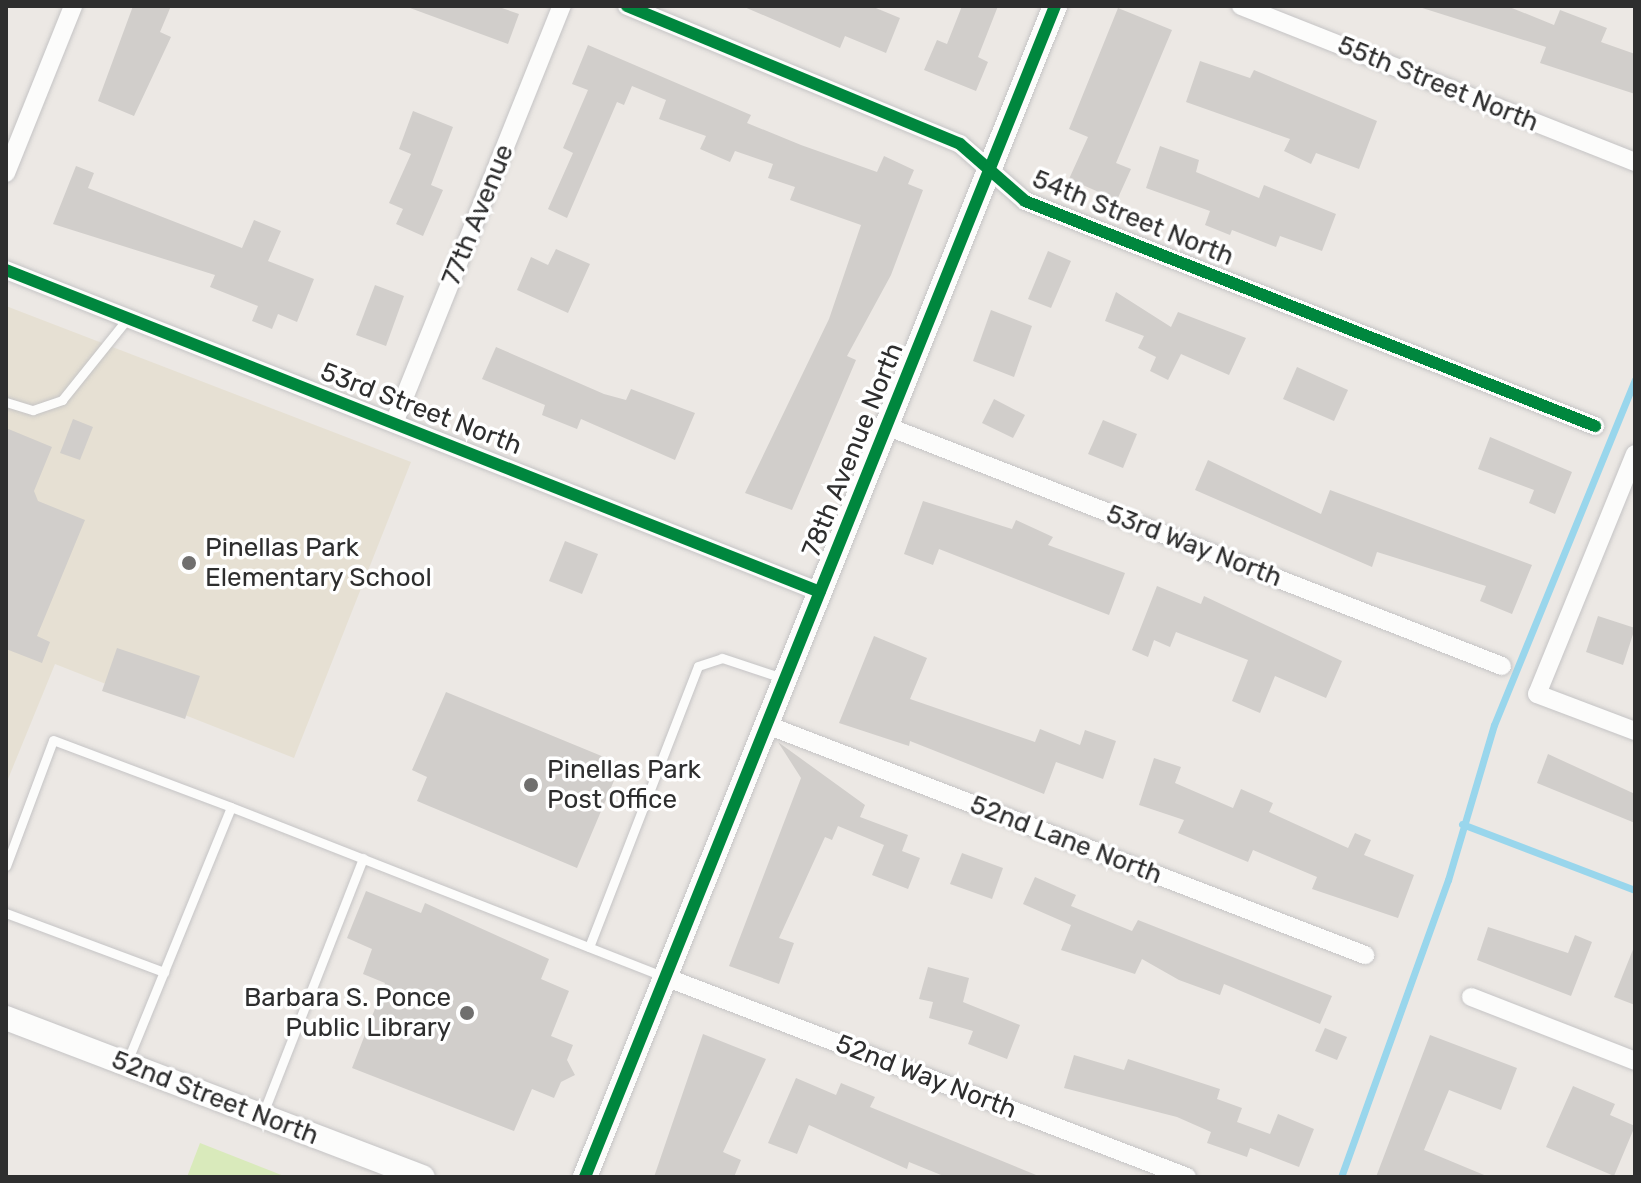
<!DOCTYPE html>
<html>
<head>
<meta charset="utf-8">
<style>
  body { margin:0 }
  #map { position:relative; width:1641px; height:1183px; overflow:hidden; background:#ece8e4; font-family:Rubik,sans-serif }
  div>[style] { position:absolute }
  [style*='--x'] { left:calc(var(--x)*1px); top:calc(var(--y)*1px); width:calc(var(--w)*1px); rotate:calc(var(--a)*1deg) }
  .education>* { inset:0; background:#e6e0d3 }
  .pitch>* { inset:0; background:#d9eabb }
  .stream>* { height:7px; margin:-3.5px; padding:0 3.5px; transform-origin:3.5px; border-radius:3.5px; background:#99d6ec }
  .building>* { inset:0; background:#d1cecb }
  .roads { filter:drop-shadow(0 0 2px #c5c4c5) drop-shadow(0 0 2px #c5c4c5) }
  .service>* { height:9px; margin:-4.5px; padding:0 4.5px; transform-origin:4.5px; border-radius:4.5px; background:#fcfcfb }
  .minor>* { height:18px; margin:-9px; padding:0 9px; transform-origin:9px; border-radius:9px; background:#fcfcfb }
  .tertiary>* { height:24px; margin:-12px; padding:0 12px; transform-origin:12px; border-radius:12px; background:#fcfcfb }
  .cycleway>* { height:12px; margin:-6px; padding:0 6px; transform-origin:6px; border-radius:6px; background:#00873e }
  .dots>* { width:22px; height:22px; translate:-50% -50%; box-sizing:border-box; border:4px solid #fff; border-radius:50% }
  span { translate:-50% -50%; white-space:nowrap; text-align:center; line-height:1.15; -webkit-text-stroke:7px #fff; paint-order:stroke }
  .street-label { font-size:26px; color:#2e2e2e }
  .poi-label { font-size:26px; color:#2e2e2e }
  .left { translate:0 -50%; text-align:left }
  .right { translate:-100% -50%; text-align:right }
  .frame { position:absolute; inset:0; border:8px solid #2e2e2e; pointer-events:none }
</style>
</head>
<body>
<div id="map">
  <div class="education">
    <i style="clip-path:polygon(6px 306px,411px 462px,294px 758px,55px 664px,6px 784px)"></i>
  </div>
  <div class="pitch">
    <i style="clip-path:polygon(200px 1143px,284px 1176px,284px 1177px,187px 1177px)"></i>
  </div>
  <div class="stream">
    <i style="--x:1462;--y:824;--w:185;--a:20.9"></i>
    <i style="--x:1341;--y:1177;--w:316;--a:-70.2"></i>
    <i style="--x:1448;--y:880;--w:162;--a:-73.5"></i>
    <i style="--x:1494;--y:725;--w:373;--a:-67.8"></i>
  </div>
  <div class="building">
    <i style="clip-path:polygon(133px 6px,171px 6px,160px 32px,171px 37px,134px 116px,98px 101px)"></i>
    <i style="clip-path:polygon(496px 6px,519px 14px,508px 44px,410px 8px)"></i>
    <i style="clip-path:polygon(742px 6px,871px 6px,900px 18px,886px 53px,845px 36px,840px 48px)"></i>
    <i style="clip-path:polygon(962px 6px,998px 6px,978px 57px,988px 62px,976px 91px,924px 70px,937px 40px,947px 44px)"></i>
    <i style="clip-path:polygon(1416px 6px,1507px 6px,1554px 25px,1560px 10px,1607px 28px,1601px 42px,1635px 54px,1635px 94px,1540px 63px,1546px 47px)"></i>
    <i style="clip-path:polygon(1118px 8px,1172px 30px,1116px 163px,1131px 169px,1117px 200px,1069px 179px,1088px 137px,1069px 129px)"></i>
    <i style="clip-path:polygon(588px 45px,751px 115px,747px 123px,801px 145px,877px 172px,884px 156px,914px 170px,908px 184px,923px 190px,891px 275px,847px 356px,856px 360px,792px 510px,745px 493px,829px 319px,861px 225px,790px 200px,795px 187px,768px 178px,773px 164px,735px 151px,730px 162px,700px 149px,706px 136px,659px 119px,666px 100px,632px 86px,624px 105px,617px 102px,567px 218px,548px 209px,573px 153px,563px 148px,588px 90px,572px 84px)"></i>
    <i style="clip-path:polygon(1200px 61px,1250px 78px,1254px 70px,1377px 121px,1359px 169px,1316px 153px,1311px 164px,1284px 151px,1290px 139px,1186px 102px)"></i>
    <i style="clip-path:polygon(413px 111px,453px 127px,431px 185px,443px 190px,423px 236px,396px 224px,403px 209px,389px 203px,411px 154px,399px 149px)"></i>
    <i style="clip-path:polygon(1160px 146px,1199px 160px,1196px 172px,1259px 198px,1264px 185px,1336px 214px,1322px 251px,1280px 236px,1276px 247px,1232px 230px,1230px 235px,1205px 225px,1210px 211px,1146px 188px)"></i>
    <i style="clip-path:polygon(76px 166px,94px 173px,88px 188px,242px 248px,254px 220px,281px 231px,268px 261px,314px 279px,297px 322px,278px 314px,272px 329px,252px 321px,258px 306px,210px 287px,215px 275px,53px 224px)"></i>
    <i style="clip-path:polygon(556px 249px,590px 264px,568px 313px,517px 290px,531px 257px,548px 265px)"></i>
    <i style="clip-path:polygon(1048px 251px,1071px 261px,1051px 308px,1028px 299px)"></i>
    <i style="clip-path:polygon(375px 285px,404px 296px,386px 346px,356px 335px)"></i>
    <i style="clip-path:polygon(1116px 292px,1171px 327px,1178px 312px,1246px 338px,1229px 375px,1181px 354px,1168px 380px,1150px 371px,1156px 357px,1138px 348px,1144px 336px,1105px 321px)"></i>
    <i style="clip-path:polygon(991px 310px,1032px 326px,1014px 377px,973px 361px)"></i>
    <i style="clip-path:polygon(496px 347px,604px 394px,626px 400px,631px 389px,695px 413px,675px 460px,581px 419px,577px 429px,542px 415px,545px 405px,482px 379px)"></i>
    <i style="clip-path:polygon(1297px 367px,1348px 390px,1334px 421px,1283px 399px)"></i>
    <i style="clip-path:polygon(994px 399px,1025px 415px,1013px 438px,982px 423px)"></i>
    <i style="clip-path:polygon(73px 419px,93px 427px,80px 460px,60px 453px)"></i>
    <i style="clip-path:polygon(1103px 420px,1137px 434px,1123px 468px,1088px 454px)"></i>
    <i style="clip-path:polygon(6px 428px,52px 447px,34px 491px,38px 501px,85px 520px,37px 636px,50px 642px,42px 663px,6px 649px)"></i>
    <i style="clip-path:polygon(1490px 437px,1572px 472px,1555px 514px,1529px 503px,1534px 490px,1478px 469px)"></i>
    <i style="clip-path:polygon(1208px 460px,1321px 514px,1330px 490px,1532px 565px,1512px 614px,1480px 601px,1486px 586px,1377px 552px,1372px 567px,1195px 490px)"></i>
    <i style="clip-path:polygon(923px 501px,1012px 529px,1016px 520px,1053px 537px,1048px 545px,1125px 573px,1109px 615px,939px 549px,933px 565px,904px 554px)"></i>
    <i style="clip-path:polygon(565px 541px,598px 554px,582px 594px,549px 581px)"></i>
    <i style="clip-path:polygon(1157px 586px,1201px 604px,1204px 596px,1342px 661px,1326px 698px,1275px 676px,1260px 713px,1232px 701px,1248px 660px,1176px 632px,1170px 647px,1154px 640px,1148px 657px,1132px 650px)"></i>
    <i style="clip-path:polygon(1598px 616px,1635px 628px,1623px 665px,1586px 652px)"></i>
    <i style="clip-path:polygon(874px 636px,927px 658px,910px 699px,1035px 742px,1040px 729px,1080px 745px,1085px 730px,1116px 741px,1103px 779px,1056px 762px,1044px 794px,910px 741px,909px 746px,839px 723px)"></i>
    <i style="clip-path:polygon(117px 648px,200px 676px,185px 719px,102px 691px)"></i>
    <i style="clip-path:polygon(446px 692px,621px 764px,577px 868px,417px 801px,427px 777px,412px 770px)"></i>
    <i style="clip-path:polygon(778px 742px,865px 805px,860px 817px,908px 835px,902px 851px,920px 858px,908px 889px,872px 875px,884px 845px,838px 826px,832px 840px,825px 837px,779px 938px,794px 943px,779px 984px,729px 966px,801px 778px)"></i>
    <i style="clip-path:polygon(1548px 754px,1635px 794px,1635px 823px,1537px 783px)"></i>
    <i style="clip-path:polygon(1154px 758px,1181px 767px,1175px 783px,1233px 808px,1241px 789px,1273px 803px,1269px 812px,1348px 848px,1355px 833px,1371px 840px,1364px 855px,1414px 875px,1398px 918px,1312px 889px,1317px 877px,1253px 850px,1248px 862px,1178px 833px,1184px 820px,1139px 805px)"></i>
    <i style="clip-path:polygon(962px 853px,1003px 868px,992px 899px,950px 884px)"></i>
    <i style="clip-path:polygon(1035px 877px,1076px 895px,1071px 906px,1132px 931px,1138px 920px,1332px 996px,1320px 1024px,1224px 984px,1220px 995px,1179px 980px,1142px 959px,1135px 974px,1061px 950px,1071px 925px,1023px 904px)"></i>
    <i style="clip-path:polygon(366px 891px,421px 913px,425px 903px,549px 959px,541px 979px,569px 991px,551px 1036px,573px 1045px,567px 1060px,575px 1075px,561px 1082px,554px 1098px,532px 1089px,514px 1131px,352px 1068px,385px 983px,363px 974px,372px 949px,347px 938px)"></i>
    <i style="clip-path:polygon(1488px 927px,1568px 953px,1575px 935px,1592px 942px,1571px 996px,1477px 960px)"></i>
    <i style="clip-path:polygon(1634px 947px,1635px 948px,1635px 1005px,1614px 997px)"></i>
    <i style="clip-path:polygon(928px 967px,969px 978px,963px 1002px,1020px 1025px,1007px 1059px,968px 1044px,973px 1031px,929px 1018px,933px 1002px,919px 999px)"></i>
    <i style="clip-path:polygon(1325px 1028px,1347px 1037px,1337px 1060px,1315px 1051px)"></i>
    <i style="clip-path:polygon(703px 1034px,766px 1059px,723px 1152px,741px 1160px,734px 1177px,654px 1177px)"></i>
    <i style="clip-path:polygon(1430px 1035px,1517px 1068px,1501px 1110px,1449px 1090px,1424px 1150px,1489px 1177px,1376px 1177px)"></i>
    <i style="clip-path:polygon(1074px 1055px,1124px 1070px,1128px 1059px,1220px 1089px,1217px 1099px,1242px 1108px,1237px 1122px,1270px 1134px,1278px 1114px,1314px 1129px,1299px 1167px,1250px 1148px,1247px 1157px,1207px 1143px,1211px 1132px,1177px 1117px,1064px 1088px)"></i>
    <i style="clip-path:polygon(796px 1078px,836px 1095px,841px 1083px,875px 1097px,870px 1107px,1041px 1177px,946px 1177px,909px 1162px,907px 1169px,809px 1125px,797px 1154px,768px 1143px)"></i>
    <i style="clip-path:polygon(1573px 1086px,1615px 1104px,1610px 1115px,1635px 1126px,1614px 1176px,1546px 1147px)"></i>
  </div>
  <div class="roads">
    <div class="service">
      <i style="--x:6;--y:402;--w:28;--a:17"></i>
      <i style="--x:33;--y:410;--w:31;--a:-19"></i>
      <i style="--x:62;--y:400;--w:105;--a:-51.2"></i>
      <i style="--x:6;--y:866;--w:134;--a:-69.5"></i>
      <i style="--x:53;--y:740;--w:190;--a:20.6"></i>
      <i style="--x:6;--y:913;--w:169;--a:20.5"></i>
      <i style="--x:589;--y:947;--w:301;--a:-68.8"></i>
      <i style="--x:698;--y:666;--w:25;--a:-18"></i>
      <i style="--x:722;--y:658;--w:63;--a:18.4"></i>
      <i style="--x:127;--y:1062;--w:275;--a:-67.8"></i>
      <i style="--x:231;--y:807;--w:466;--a:21.4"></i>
      <i style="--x:262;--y:1116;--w:277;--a:-68.6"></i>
    </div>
    <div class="minor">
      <i style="--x:627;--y:6;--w:360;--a:22.5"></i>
      <i style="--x:960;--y:144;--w:86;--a:41.2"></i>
      <i style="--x:1025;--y:201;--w:613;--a:21.54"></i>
      <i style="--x:1241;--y:6;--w:424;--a:21.6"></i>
      <i style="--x:6;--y:173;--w:180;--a:-68.1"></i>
      <i style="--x:6;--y:270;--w:875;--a:21.58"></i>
      <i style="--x:394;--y:423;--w:450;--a:-68.1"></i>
      <i style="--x:886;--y:426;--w:661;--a:21.29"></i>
      <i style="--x:1635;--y:454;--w:259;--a:112.2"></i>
      <i style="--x:1537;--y:694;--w:105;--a:20.7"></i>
      <i style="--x:767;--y:725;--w:641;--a:21.04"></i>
      <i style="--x:665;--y:977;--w:559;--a:20.96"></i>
      <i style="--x:1471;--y:997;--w:176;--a:21.3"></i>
    </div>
    <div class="tertiary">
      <i style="--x:6;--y:1018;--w:446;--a:20.9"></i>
      <i style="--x:585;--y:1177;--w:1262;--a:-68.13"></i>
    </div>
  </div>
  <div class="cycleway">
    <i style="--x:627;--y:6;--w:360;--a:22.5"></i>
    <i style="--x:960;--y:144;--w:86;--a:41.2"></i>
    <i style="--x:1025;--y:201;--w:613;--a:21.54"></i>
    <i style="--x:6;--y:270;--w:875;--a:21.58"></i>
    <i style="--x:585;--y:1177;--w:1262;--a:-68.13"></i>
  </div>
  <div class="dots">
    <i style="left:189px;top:563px;background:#706f6e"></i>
    <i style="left:531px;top:785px;background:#706f6e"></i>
    <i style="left:467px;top:1013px;background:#706f6e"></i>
  </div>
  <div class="street-label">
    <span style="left:1438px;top:84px;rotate:22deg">55th Street North</span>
    <span style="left:478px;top:215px;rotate:-68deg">77th Avenue</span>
    <span style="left:1133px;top:218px;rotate:22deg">54th Street North</span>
    <span style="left:421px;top:409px;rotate:21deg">53rd Street North</span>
    <span style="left:853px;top:450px;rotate:-68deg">78th Avenue North</span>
    <span style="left:1194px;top:546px;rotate:21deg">53rd Way North</span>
    <span style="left:1066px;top:840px;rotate:21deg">52nd Lane North</span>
    <span style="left:926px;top:1077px;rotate:21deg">52nd Way North</span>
    <span style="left:215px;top:1098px;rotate:21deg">52nd Street North</span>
  </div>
  <div class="poi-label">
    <span class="left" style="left:205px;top:563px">Pinellas Park<br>Elementary School</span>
    <span class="left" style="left:547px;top:785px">Pinellas Park<br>Post Office</span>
    <span class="right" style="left:451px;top:1013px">Barbara S. Ponce<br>Public Library</span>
  </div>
  <div class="frame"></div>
</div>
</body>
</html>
